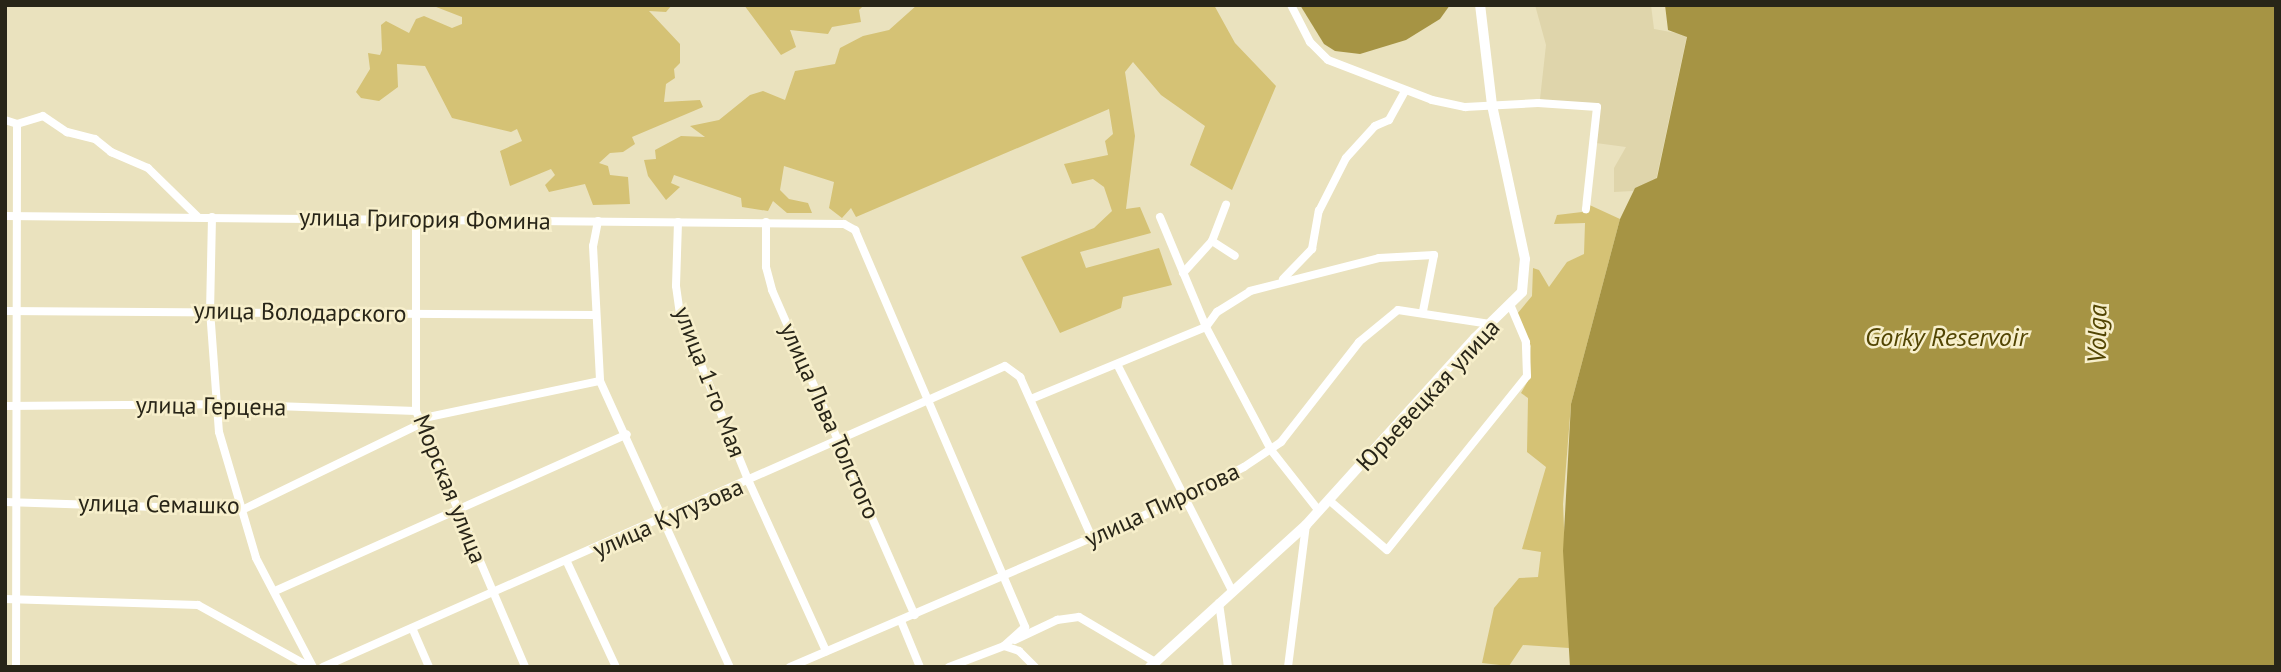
<!DOCTYPE html>
<html>
<head>
<meta charset="utf-8">
<style>
  body { margin:0 }
  #map { position:relative; width:2281px; height:672px; overflow:hidden; background:#eae2be; font-family:"PT Sans",sans-serif }
  div>[style] { position:absolute }
  [style*='--x'] { left:calc(var(--x)*1px); top:calc(var(--y)*1px); width:calc(var(--w)*1px); rotate:calc(var(--a)*1deg) }
  .built>* { inset:0; background:#dfd5ab }
  .green>* { inset:0; background:#d5c275 }
  .water>* { inset:0; background:#a69444 }
  .minor>* { height:8px; margin:-4px; padding:0 4px; transform-origin:4px; border-radius:4px; background:#fff }
  .major>* { height:10px; margin:-5px; padding:0 5px; transform-origin:5px; border-radius:5px; background:#fff }
  span { translate:-50% -50%; white-space:nowrap; text-align:center; line-height:1.15; -webkit-text-stroke:5px #f7efcb; paint-order:stroke }
  .street-label { font-size:24px; color:#282518 }
  .water-label { font-size:26px; color:#524503; font-style:italic }
  .frame { position:absolute; inset:0; border:7px solid #282518; pointer-events:none }
</style>
</head>
<body>
<div id="map">
  <div class="built">
    <i style="clip-path:polygon(1535px 5px,1651px 5px,1654px 29px,1687px 35px,1656px 180px,1633px 191px,1614px 192px,1614px 168px,1626px 147px,1596px 143px,1595px 111px,1540px 99px,1546px 45px)"></i>
  </div>
  <div class="green">
    <i style="clip-path:polygon(431px 5px,672px 5px,666px 12px,649px 11px,680px 44px,680px 63px,674px 69px,675px 78px,666px 84px,664px 102px,700px 100px,703px 107px,632px 137px,635px 144px,623px 152px,610px 153px,599px 163px,608px 166px,610px 175px,628px 177px,630px 204px,593px 205px,585px 184px,549px 192px,545px 185px,555px 175px,551px 169px,510px 186px,500px 151px,522px 141px,517px 129px,511px 132px,452px 118px,425px 66px,397px 64px,398px 87px,379px 101px,361px 98px,356px 92px,370px 69px,368px 53px,380px 55px,382px 50px,381px 25px,386px 21px,409px 33px,416px 19px,424px 16px,452px 28px,462px 24px,462px 17px)"></i>
    <i style="clip-path:polygon(744px 5px,864px 5px,859px 10px,861px 22px,832px 27px,828px 34px,790px 30px,796px 47px,781px 55px)"></i>
    <i style="clip-path:polygon(917px 5px,1214px 5px,1235px 43px,1276px 86px,1232px 190px,1190px 165px,1205px 126px,1161px 95px,1133px 62px,1125px 72px,1135px 136px,1126px 209px,1140px 207px,1151px 233px,1080px 252px,1086px 268px,1159px 248px,1172px 285px,1123px 297px,1121px 308px,1060px 333px,1021px 257px,1094px 228px,1112px 211px,1104px 187px,1093px 179px,1072px 184px,1064px 164px,1108px 155px,1105px 141px,1113px 134px,1109px 109px,856px 217px,851px 208px,842px 218px,829px 208px,834px 182px,784px 166px,780px 190px,789px 199px,808px 203px,812px 213px,787px 213px,773px 201px,768px 211px,742px 207px,741px 198px,674px 175px,671px 183px,680px 187px,666px 200px,648px 176px,644px 160px,656px 159px,655px 150px,681px 136px,705px 137px,690px 126px,719px 120px,750px 95px,763px 91px,785px 100px,795px 71px,835px 64px,840px 48px,863px 36px,889px 30px)"></i>
    <i style="clip-path:polygon(1583px 202px,1620px 219px,1571px 404px,1563px 504px,1569px 648px,1523px 645px,1509px 666px,1482px 663px,1494px 608px,1519px 578px,1538px 577px,1541px 552px,1522px 549px,1546px 467px,1527px 452px,1528px 398px,1521px 393px,1529px 379px,1531px 346px,1517px 314px,1532px 296px,1533px 268px,1539px 270px,1549px 287px,1567px 262px,1584px 254px,1585px 223px,1554px 224px,1557px 215px,1582px 212px)"></i>
  </div>
  <div class="water">
    <i style="clip-path:polygon(1300px 5px,1450px 5px,1440px 19px,1406px 40px,1360px 54px,1335px 51px,1324px 44px)"></i>
    <i style="clip-path:polygon(1665px 5px,2276px 5px,2276px 667px,1570px 667px,1563px 551px,1571px 404px,1620px 219px,1635px 188px,1657px 178px,1687px 37px,1668px 30px)"></i>
  </div>
  <div class="minor">
    <i style="--x:1291;--y:5;--w:42;--a:62.8"></i>
    <i style="--x:1310;--y:42;--w:25;--a:45"></i>
    <i style="--x:1328;--y:60;--w:111;--a:21"></i>
    <i style="--x:1432;--y:100;--w:34;--a:12"></i>
    <i style="--x:1465;--y:107;--w:73;--a:-3.1"></i>
    <i style="--x:1538;--y:103;--w:59;--a:3.9"></i>
    <i style="--x:1597;--y:107;--w:103;--a:96.2"></i>
    <i style="--x:5;--y:120;--w:13;--a:18"></i>
    <i style="--x:17;--y:124;--w:27;--a:-17"></i>
    <i style="--x:43;--y:116;--w:29;--a:34"></i>
    <i style="--x:67;--y:132;--w:29;--a:14"></i>
    <i style="--x:95;--y:139;--w:21;--a:39"></i>
    <i style="--x:111;--y:152;--w:40;--a:23.4"></i>
    <i style="--x:148;--y:168;--w:69;--a:44.4"></i>
    <i style="--x:5;--y:216;--w:839;--a:0.55"></i>
    <i style="--x:844;--y:224;--w:13;--a:29"></i>
    <i style="--x:855;--y:230;--w:432;--a:66.8"></i>
    <i style="--x:1025;--y:627;--w:28;--a:138"></i>
    <i style="--x:212;--y:217;--w:93;--a:91.2"></i>
    <i style="--x:210;--y:310;--w:122;--a:85.8"></i>
    <i style="--x:219;--y:432;--w:131;--a:73.6"></i>
    <i style="--x:256;--y:558;--w:123;--a:62.4"></i>
    <i style="--x:1160;--y:217;--w:119;--a:67.3"></i>
    <i style="--x:1206;--y:327;--w:139;--a:62.1"></i>
    <i style="--x:1271;--y:450;--w:78;--a:51.8"></i>
    <i style="--x:416;--y:219;--w:192;--a:90"></i>
    <i style="--x:416;--y:411;--w:278;--a:66.9"></i>
    <i style="--x:598;--y:221;--w:25;--a:101"></i>
    <i style="--x:593;--y:246;--w:135;--a:87"></i>
    <i style="--x:600;--y:381;--w:314;--a:65.6"></i>
    <i style="--x:678;--y:222;--w:64;--a:91.8"></i>
    <i style="--x:676;--y:286;--w:27;--a:82"></i>
    <i style="--x:680;--y:313;--w:183;--a:67.8"></i>
    <i style="--x:749;--y:482;--w:186;--a:65.5"></i>
    <i style="--x:766;--y:222;--w:45;--a:90"></i>
    <i style="--x:766;--y:267;--w:24;--a:75"></i>
    <i style="--x:772;--y:290;--w:355;--a:66.3"></i>
    <i style="--x:1212;--y:241;--w:27;--a:33"></i>
    <i style="--x:1183;--y:273;--w:43;--a:-47.8"></i>
    <i style="--x:1212;--y:241;--w:39;--a:-69"></i>
    <i style="--x:1283;--y:279;--w:42;--a:-46"></i>
    <i style="--x:1312;--y:249;--w:39;--a:-80"></i>
    <i style="--x:1319;--y:211;--w:59;--a:-63"></i>
    <i style="--x:1346;--y:158;--w:43;--a:-47.8"></i>
    <i style="--x:1375;--y:126;--w:15;--a:-23"></i>
    <i style="--x:1389;--y:120;--w:33;--a:-61"></i>
    <i style="--x:5;--y:311;--w:590;--a:0.39"></i>
    <i style="--x:1117;--y:364;--w:254;--a:63.1"></i>
    <i style="--x:1031;--y:399;--w:189;--a:-22.4"></i>
    <i style="--x:1206;--y:327;--w:19;--a:-54"></i>
    <i style="--x:1217;--y:312;--w:39;--a:-32"></i>
    <i style="--x:1250;--y:291;--w:133;--a:-14.3"></i>
    <i style="--x:1379;--y:258;--w:55;--a:-3.1"></i>
    <i style="--x:1434;--y:255;--w:57;--a:101.1"></i>
    <i style="--x:5;--y:406;--w:211;--a:-0.5"></i>
    <i style="--x:216;--y:404;--w:200;--a:2"></i>
    <i style="--x:419;--y:419;--w:185;--a:-11.9"></i>
    <i style="--x:1330;--y:501;--w:75;--a:40.7"></i>
    <i style="--x:1387;--y:550;--w:223;--a:-51.2"></i>
    <i style="--x:1527;--y:376;--w:34;--a:-92"></i>
    <i style="--x:1526;--y:342;--w:39;--a:-113"></i>
    <i style="--x:5;--y:502;--w:237;--a:1.9"></i>
    <i style="--x:242;--y:510;--w:198;--a:-25.8"></i>
    <i style="--x:567;--y:562;--w:116;--a:65"></i>
    <i style="--x:275;--y:591;--w:385;--a:-24"></i>
    <i style="--x:5;--y:599;--w:193;--a:1.8"></i>
    <i style="--x:198;--y:605;--w:128;--a:29"></i>
    <i style="--x:1219;--y:603;--w:65;--a:82"></i>
    <i style="--x:901;--y:621;--w:50;--a:67.6"></i>
    <i style="--x:413;--y:630;--w:40;--a:66.6"></i>
    <i style="--x:1015;--y:640;--w:47;--a:-25.5"></i>
    <i style="--x:1057;--y:620;--w:22;--a:-8"></i>
    <i style="--x:1079;--y:617;--w:88;--a:30.6"></i>
    <i style="--x:16;--y:667;--w:543;--a:-89.89"></i>
    <i style="--x:323;--y:667;--w:745;--a:-23.81"></i>
    <i style="--x:1005;--y:366;--w:19;--a:36"></i>
    <i style="--x:1020;--y:377;--w:176;--a:65.9"></i>
    <i style="--x:790;--y:667;--w:426;--a:-23.2"></i>
    <i style="--x:1182;--y:499;--w:70;--a:-27.3"></i>
    <i style="--x:1244;--y:467;--w:45;--a:-34"></i>
    <i style="--x:1281;--y:442;--w:127;--a:-52"></i>
    <i style="--x:1359;--y:342;--w:50;--a:-39.4"></i>
    <i style="--x:1398;--y:310;--w:93;--a:8.7"></i>
    <i style="--x:949;--y:667;--w:59;--a:-20.9"></i>
    <i style="--x:1004;--y:646;--w:16;--a:18"></i>
    <i style="--x:1019;--y:651;--w:23;--a:45"></i>
    <i style="--x:1288;--y:667;--w:143;--a:-82.8"></i>
  </div>
  <div class="major">
    <i style="--x:1150;--y:667;--w:211;--a:-42.3"></i>
    <i style="--x:1306;--y:525;--w:252;--a:-47.9"></i>
    <i style="--x:1475;--y:338;--w:66;--a:-44.4"></i>
    <i style="--x:1522;--y:292;--w:33;--a:-85"></i>
    <i style="--x:1525;--y:259;--w:157;--a:-102.1"></i>
    <i style="--x:1492;--y:105;--w:101;--a:-96.8"></i>
  </div>
  <div class="street-label">
    <span style="left:425px;top:219px;rotate:1deg">улица Григория Фомина</span>
    <span style="left:300px;top:312px;rotate:1deg">улица Володарского</span>
    <span style="left:710px;top:382px;rotate:69deg">улица 1-го Мая</span>
    <span style="left:1428px;top:395px;rotate:-47deg">Юрьевецкая улица</span>
    <span style="left:211px;top:406px;rotate:1deg">улица Герцена</span>
    <span style="left:830px;top:421px;rotate:66deg">улица Льва Толстого</span>
    <span style="left:450px;top:489px;rotate:68deg">Морская улица</span>
    <span style="left:159px;top:504px;rotate:1deg">улица Семашко</span>
    <span style="left:1162px;top:505px;rotate:-25deg">улица Пирогова</span>
    <span style="left:668px;top:518px;rotate:-24deg">улица Кутузова</span>
  </div>
  <div class="water-label">
    <span style="left:2097px;top:334px;rotate:-89deg">Volga</span>
    <span style="left:1946px;top:337px">Gorky Reservoir</span>
  </div>
  <div class="frame"></div>
</div>
</body>
</html>
